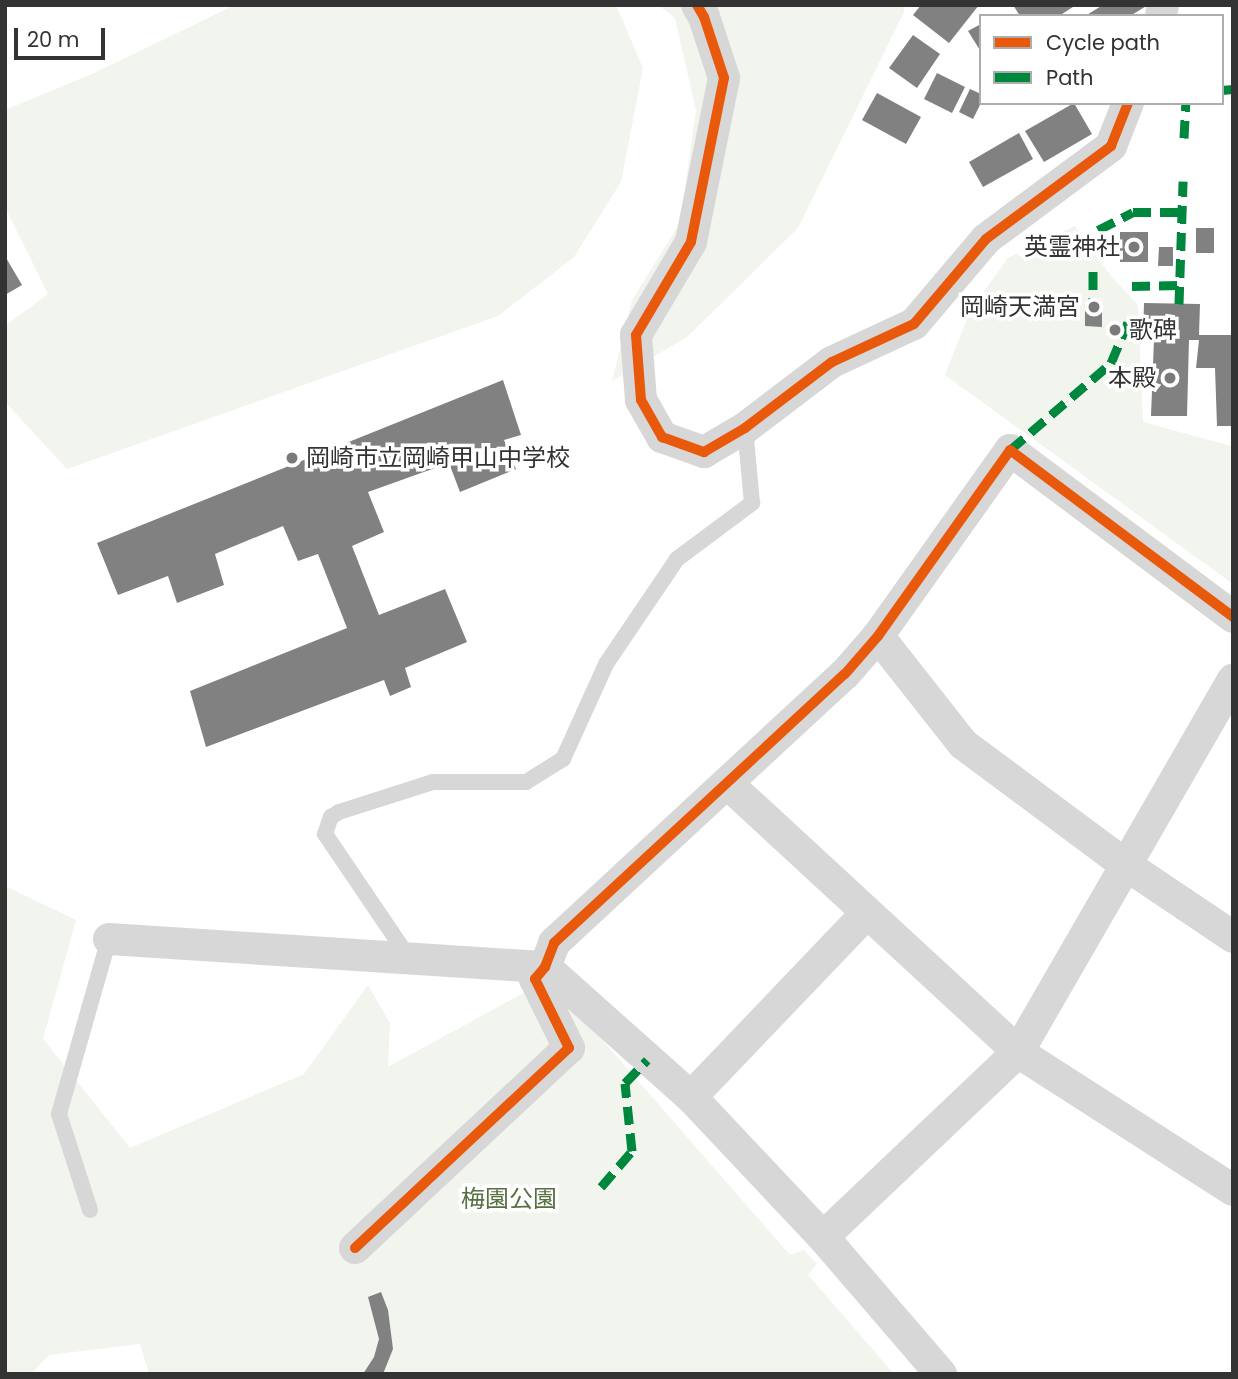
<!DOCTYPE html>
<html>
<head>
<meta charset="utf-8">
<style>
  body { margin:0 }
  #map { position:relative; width:1238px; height:1379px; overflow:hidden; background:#fff; font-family:Poppins,"Noto Sans JP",sans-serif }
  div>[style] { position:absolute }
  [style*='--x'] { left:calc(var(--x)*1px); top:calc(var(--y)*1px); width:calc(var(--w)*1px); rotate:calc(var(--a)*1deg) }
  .green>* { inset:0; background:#f1f5ed }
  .building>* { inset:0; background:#818181 }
  .lane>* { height:16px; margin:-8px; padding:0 8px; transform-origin:8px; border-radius:8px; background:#d7d7d7 }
  .street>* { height:32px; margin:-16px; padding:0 16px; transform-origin:16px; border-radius:16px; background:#d7d7d7 }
  .quiet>* { height:9px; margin-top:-4.5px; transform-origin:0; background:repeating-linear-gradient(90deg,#00873e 0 18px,transparent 0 27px) }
  .cycleway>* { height:10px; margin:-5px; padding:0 5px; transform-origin:5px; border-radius:5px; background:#e8590c }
  .dots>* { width:19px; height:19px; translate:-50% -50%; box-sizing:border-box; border:4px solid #fff; border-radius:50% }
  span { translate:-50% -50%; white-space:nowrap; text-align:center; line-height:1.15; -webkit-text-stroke:7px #fff; paint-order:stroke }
  .poi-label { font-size:24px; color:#333 }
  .right { translate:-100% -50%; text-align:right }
  .left { translate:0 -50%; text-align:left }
  .park-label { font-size:24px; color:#56703f }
  .frame { position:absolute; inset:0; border:7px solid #333; pointer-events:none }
  .legend { position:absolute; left:979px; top:14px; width:245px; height:91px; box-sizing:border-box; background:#fff; border:2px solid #adadad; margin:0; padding:9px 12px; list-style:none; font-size:21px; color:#333 }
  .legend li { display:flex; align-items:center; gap:14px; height:35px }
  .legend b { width:35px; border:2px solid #adadad }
  .scale { position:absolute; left:14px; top:28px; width:91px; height:32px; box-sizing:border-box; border:4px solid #333; border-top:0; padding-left:9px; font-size:21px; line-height:24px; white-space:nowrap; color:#333; -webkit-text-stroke:5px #fff; paint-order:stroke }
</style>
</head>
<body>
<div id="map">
  <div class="green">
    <i style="clip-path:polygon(235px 5px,616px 5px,643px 68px,621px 182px,574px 257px,498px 316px,67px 469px,5px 402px,5px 326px,48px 294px,5px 207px,5px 110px,92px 74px)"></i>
    <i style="clip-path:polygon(658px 5px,904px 5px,904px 12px,798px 228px,687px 337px,612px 381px,632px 300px,680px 223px,696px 111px,675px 18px)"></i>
    <i style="clip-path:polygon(1075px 226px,1111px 276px,1138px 305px,1143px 422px,1231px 446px,1233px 584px,945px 375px,970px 311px,1008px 258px)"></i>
    <i style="clip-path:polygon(5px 886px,76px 920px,43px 1039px,130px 1148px,304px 1074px,368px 985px,390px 1023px,388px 1067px,549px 979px,790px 1255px,804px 1250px,817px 1264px,808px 1275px,894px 1374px,149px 1374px,140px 1344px,49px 1355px,31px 1374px,5px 1374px)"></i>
  </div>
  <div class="building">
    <i style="clip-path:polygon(921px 5px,979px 5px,949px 43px,913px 15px)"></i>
    <i style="clip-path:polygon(1013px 5px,1076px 5px,1059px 16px,1020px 16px)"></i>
    <i style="clip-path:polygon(1103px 5px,1148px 5px,1130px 16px,1085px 16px)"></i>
    <i style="clip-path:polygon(981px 24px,981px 52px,968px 31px)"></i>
    <i style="clip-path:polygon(913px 35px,940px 54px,917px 88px,889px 68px)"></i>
    <i style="clip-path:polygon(937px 73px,965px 87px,952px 113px,924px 99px)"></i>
    <i style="clip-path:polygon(970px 89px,981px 94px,981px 103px,973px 119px,959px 112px)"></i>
    <i style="clip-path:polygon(877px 93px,921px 117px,906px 144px,862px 120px)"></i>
    <i style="clip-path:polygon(1074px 103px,1092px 134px,1044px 162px,1025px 131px)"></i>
    <i style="clip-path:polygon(1019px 133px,1033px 159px,983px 187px,969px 162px)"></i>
    <i style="clip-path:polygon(1196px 228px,1214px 228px,1214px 253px,1196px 253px)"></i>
    <i style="clip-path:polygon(1120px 232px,1148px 232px,1148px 262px,1120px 262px)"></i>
    <i style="clip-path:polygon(1159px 247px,1173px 247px,1173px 266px,1158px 266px)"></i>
    <i style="clip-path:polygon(5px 256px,22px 285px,5px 295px)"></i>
    <i style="clip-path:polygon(1144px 303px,1200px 304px,1199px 335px,1233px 335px,1233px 426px,1217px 426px,1215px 368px,1196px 368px,1199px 340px,1189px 340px,1187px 416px,1151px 416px,1154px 339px,1143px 338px)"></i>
    <i style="clip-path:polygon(1085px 304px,1102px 305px,1102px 327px,1085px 326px)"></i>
    <i style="clip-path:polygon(503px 380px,521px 435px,504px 440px,516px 469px,460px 492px,449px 463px,368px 492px,384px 532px,352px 546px,379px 615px,445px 589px,467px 642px,405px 668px,411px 687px,390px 696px,384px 680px,206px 747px,190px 691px,347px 628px,318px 554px,298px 561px,283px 526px,215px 554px,224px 585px,177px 603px,168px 576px,118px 595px,97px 543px)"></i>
    <i style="clip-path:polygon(381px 1292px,388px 1310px,393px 1349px,383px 1374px,363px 1374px,374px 1357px,379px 1339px,368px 1297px)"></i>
  </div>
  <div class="lane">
    <i style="--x:409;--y:958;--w:150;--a:-124.1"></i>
    <i style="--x:325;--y:834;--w:18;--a:-71"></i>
    <i style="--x:331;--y:817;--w:9;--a:-32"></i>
    <i style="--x:339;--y:812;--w:99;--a:-17.7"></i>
    <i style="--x:433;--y:782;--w:93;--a:0"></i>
    <i style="--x:526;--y:782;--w:44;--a:-31.9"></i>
    <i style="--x:563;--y:759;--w:104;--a:-65.6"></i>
    <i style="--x:606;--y:664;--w:127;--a:-55.9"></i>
    <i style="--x:677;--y:559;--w:94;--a:-36.7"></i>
    <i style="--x:752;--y:503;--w:75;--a:-95.3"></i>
    <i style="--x:90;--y:1210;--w:101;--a:-107.9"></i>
    <i style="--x:59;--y:1114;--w:182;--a:-74.1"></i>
  </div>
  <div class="street">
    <i style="--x:697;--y:5;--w:14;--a:60"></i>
    <i style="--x:704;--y:17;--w:64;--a:71.8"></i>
    <i style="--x:724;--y:78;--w:167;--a:101.4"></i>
    <i style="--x:691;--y:242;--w:108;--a:120.6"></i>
    <i style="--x:636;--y:335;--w:65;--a:85.6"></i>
    <i style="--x:641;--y:400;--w:43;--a:60.4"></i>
    <i style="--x:662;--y:437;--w:45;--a:19.7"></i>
    <i style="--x:704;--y:452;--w:48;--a:-30.3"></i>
    <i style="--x:745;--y:428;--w:109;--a:-37.2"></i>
    <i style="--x:832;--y:362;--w:90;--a:-24.9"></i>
    <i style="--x:914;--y:324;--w:111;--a:-49.7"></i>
    <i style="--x:986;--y:239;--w:156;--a:-36.6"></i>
    <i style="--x:1111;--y:146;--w:46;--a:-68.4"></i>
    <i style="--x:1161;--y:16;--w:11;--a:-80"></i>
    <i style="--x:878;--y:636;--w:137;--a:51.8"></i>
    <i style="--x:963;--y:744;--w:203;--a:36.6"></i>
    <i style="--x:1126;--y:865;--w:129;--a:33.9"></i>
    <i style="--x:728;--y:784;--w:395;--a:42.7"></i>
    <i style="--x:1018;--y:1052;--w:255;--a:32.7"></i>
    <i style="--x:109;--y:939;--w:437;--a:3.7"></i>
    <i style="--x:545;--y:967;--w:195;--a:41.7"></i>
    <i style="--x:691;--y:1097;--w:192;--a:46.7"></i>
    <i style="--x:823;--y:1237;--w:181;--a:49.3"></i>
    <i style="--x:691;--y:1097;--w:253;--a:-46.3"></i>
    <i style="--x:823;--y:1237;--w:269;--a:-43.5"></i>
    <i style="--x:1018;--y:1052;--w:430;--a:-60"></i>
    <i style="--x:355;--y:1248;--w:293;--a:-43.1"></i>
    <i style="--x:569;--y:1048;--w:77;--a:-116.2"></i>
    <i style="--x:535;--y:979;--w:16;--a:-50"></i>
    <i style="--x:545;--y:967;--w:26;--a:-69"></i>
    <i style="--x:554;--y:943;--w:396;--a:-42.8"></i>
    <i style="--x:845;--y:674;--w:50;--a:-49"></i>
    <i style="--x:878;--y:636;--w:228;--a:-54.6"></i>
    <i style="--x:1010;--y:450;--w:279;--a:36.8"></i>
  </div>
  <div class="quiet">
    <i style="--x:1222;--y:90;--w:11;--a:-5"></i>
    <i style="--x:1184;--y:138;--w:35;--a:-87"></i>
    <i style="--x:1098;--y:230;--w:39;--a:-27"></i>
    <i style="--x:1133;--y:212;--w:49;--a:0"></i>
    <i style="--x:1093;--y:271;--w:33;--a:90"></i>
    <i style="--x:1132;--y:286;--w:48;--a:-1.2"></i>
    <i style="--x:1179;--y:304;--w:123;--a:-88.1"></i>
    <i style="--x:1010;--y:450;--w:133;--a:-40.7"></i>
    <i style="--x:1111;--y:363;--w:44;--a:-67.5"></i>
    <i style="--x:601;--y:1187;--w:48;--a:-49.3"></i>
    <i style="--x:632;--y:1151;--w:68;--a:-95.9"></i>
    <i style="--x:625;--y:1083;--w:32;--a:-46"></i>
  </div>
  <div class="cycleway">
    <i style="--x:697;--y:5;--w:14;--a:60"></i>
    <i style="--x:704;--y:17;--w:64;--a:71.8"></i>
    <i style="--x:724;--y:78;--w:167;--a:101.4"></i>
    <i style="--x:691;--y:242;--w:108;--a:120.6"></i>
    <i style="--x:636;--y:335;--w:65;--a:85.6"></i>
    <i style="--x:641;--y:400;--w:43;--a:60.4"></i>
    <i style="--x:662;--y:437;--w:45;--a:19.7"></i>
    <i style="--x:704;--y:452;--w:48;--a:-30.3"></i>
    <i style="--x:745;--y:428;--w:109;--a:-37.2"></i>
    <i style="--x:832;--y:362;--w:90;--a:-24.9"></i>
    <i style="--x:914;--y:324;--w:111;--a:-49.7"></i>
    <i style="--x:986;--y:239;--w:156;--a:-36.6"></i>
    <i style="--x:1111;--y:146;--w:46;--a:-68.4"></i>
    <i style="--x:355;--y:1248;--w:293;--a:-43.1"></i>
    <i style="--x:569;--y:1048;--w:77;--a:-116.2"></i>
    <i style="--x:535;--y:979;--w:16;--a:-50"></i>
    <i style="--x:545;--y:967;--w:26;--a:-69"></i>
    <i style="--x:554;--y:943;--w:396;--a:-42.8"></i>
    <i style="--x:845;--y:674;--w:50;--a:-49"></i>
    <i style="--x:878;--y:636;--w:228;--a:-54.6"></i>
    <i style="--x:1010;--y:450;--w:279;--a:36.8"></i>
  </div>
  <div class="dots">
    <i style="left:1134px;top:247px;background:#7a7a7a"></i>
    <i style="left:1094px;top:307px;background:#7a7a7a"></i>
    <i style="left:1115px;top:330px;background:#7a7a7a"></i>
    <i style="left:1170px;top:378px;background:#7a7a7a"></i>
    <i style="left:292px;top:458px;background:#7a7a7a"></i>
  </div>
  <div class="poi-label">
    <span class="right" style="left:1120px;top:247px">英霊神社</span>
    <span class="right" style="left:1080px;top:307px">岡崎天満宮</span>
    <span class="left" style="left:1129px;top:330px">歌碑</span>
    <span class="right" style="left:1156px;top:378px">本殿</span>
    <span class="left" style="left:306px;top:458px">岡崎市立岡崎甲山中学校</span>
  </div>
  <div class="park-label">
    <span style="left:509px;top:1199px">梅園公園</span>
  </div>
  <div class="frame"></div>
  <ul class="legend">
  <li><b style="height:9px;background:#e8590c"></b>Cycle path</li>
  <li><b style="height:9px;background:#00873e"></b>Path</li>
  </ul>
  <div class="scale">20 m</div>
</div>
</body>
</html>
